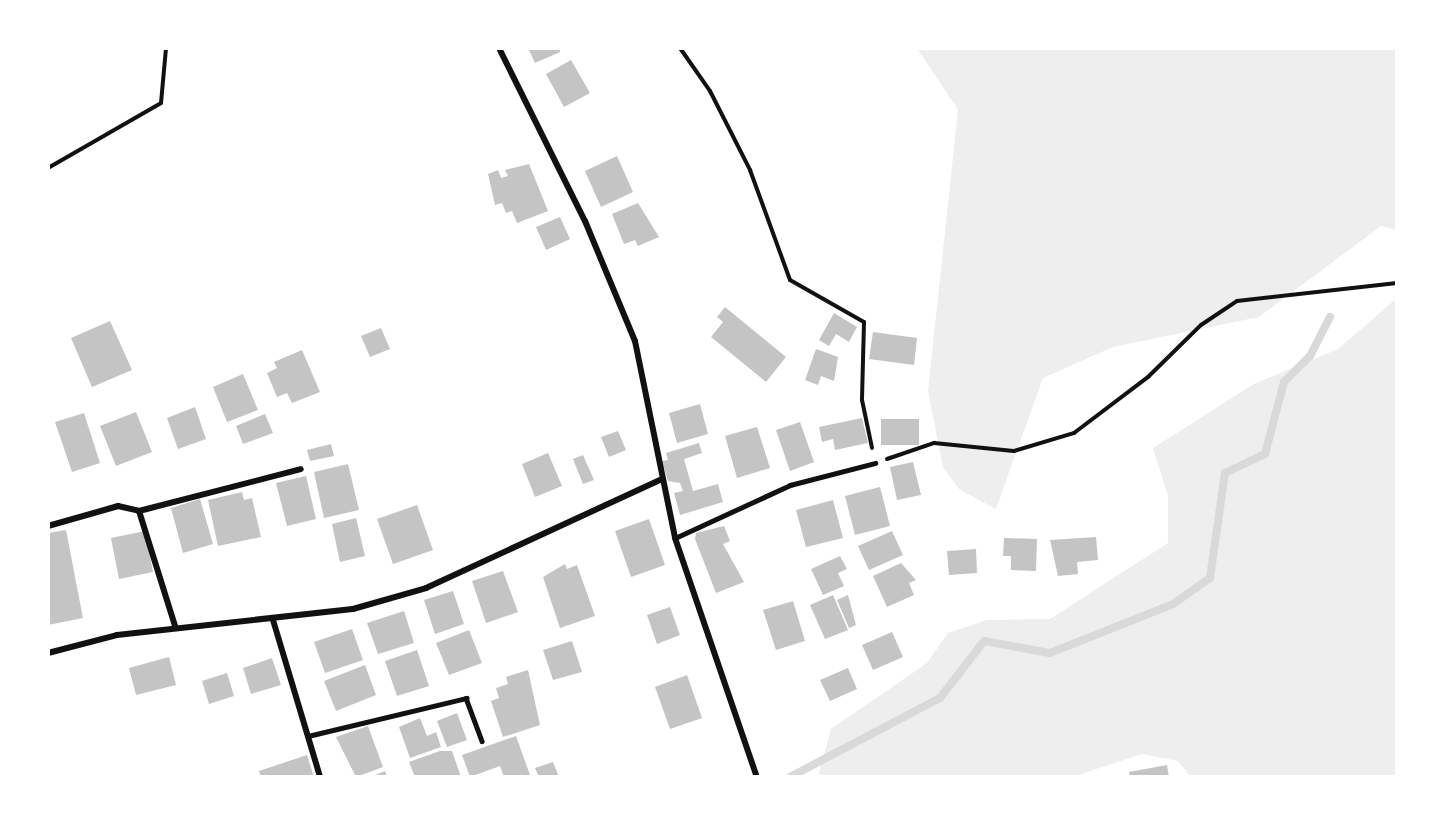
<!DOCTYPE html>
<html>
<head>
<meta charset="utf-8">
<style>
  body { margin:0 }
  #map { position:relative; width:1445px; height:825px; overflow:hidden; background:#fff; font-family:"PT Sans",sans-serif }
  div>[style] { position:absolute }
  [style*='--x'] { left:calc(var(--x)*1px); top:calc(var(--y)*1px); width:calc(var(--w)*1px); rotate:calc(var(--a)*1deg) }
  .green>* { inset:0; background:#eee }
  .stream>* { height:8px; margin:-4px; padding:0 4px; transform-origin:4px; border-radius:4px; background:#d9d9d9 }
  .building>* { inset:0; background:#c4c4c4 }
  .path>* { height:4px; margin:-2px; padding:0 2px; transform-origin:2px; border-radius:2px; background:#111 }
  .service>* { height:4.5px; margin:-2.25px; padding:0 2.25px; transform-origin:2.25px; border-radius:2.25px; background:#111 }
  .minor>* { height:6px; margin:-3px; padding:0 3px; transform-origin:3px; border-radius:3px; background:#111 }
  span { translate:-50% -50%; white-space:nowrap; text-align:center; line-height:1.15; -webkit-text-stroke:5px #fff; paint-order:stroke }
  .frame { position:absolute; inset:0; border:50px solid #fff; pointer-events:none }
</style>
</head>
<body>
<div id="map">
  <div class="green">
    <i style="clip-path:polygon(917px 48px,1397px 48px,1397px 230px,1381px 226px,1259px 317px,1113px 347px,1043px 378px,996px 509px,960px 490px,943px 468px,928px 391px,958px 110px)"></i>
    <i style="clip-path:polygon(1397px 298px,1397px 777px,1191px 777px,1178px 761px,1142px 754px,1072px 777px,818px 777px,831px 729px,927px 663px,948px 633px,987px 620px,1050px 619px,1168px 543px,1168px 496px,1153px 448px,1254px 384px,1338px 349px)"></i>
  </div>
  <div class="stream">
    <i style="--x:790;--y:777;--w:170;--a:-27.8"></i>
    <i style="--x:940;--y:698;--w:72;--a:-52.3"></i>
    <i style="--x:984;--y:641;--w:67;--a:10.3"></i>
    <i style="--x:1050;--y:653;--w:132;--a:-21.7"></i>
    <i style="--x:1173;--y:604;--w:45;--a:-35.1"></i>
    <i style="--x:1210;--y:578;--w:106;--a:-81.9"></i>
    <i style="--x:1225;--y:473;--w:44;--a:-25.4"></i>
    <i style="--x:1265;--y:454;--w:74;--a:-75.2"></i>
    <i style="--x:1284;--y:382;--w:37;--a:-45"></i>
    <i style="--x:1310;--y:356;--w:44;--a:-62.9"></i>
  </div>
  <div class="building">
    <i style="clip-path:polygon(528px 48px,559px 48px,560px 52px,535px 63px)"></i>
    <i style="clip-path:polygon(571px 60px,590px 93px,564px 107px,546px 74px)"></i>
    <i style="clip-path:polygon(617px 156px,633px 192px,601px 207px,585px 171px)"></i>
    <i style="clip-path:polygon(529px 164px,548px 211px,517px 223px,512px 211px,506px 213px,502px 203px,495px 205px,488px 174px,498px 170px,501px 178px,508px 176px,505px 170px)"></i>
    <i style="clip-path:polygon(638px 203px,659px 237px,638px 246px,635px 240px,624px 244px,612px 214px)"></i>
    <i style="clip-path:polygon(560px 217px,570px 239px,546px 250px,536px 227px)"></i>
    <i style="clip-path:polygon(725px 307px,786px 357px,766px 382px,711px 337px,723px 322px,717px 317px)"></i>
    <i style="clip-path:polygon(834px 313px,857px 327px,849px 342px,836px 334px,829px 346px,819px 340px)"></i>
    <i style="clip-path:polygon(110px 321px,132px 370px,92px 387px,71px 338px)"></i>
    <i style="clip-path:polygon(381px 328px,390px 349px,370px 357px,361px 336px)"></i>
    <i style="clip-path:polygon(873px 332px,917px 338px,914px 365px,869px 359px)"></i>
    <i style="clip-path:polygon(816px 349px,838px 357px,834px 381px,821px 376px,818px 385px,805px 380px)"></i>
    <i style="clip-path:polygon(302px 350px,320px 392px,292px 403px,287px 393px,277px 397px,267px 373px,277px 368px,274px 362px)"></i>
    <i style="clip-path:polygon(243px 374px,258px 410px,227px 422px,213px 387px)"></i>
    <i style="clip-path:polygon(700px 404px,708px 434px,677px 443px,669px 413px)"></i>
    <i style="clip-path:polygon(195px 407px,206px 439px,178px 449px,167px 418px)"></i>
    <i style="clip-path:polygon(136px 412px,152px 452px,116px 466px,100px 426px)"></i>
    <i style="clip-path:polygon(84px 413px,100px 463px,72px 472px,55px 422px)"></i>
    <i style="clip-path:polygon(265px 414px,273px 433px,243px 444px,236px 426px)"></i>
    <i style="clip-path:polygon(862px 418px,868px 443px,835px 450px,833px 439px,822px 442px,819px 427px)"></i>
    <i style="clip-path:polygon(881px 419px,919px 419px,919px 445px,881px 445px)"></i>
    <i style="clip-path:polygon(800px 422px,814px 462px,790px 471px,776px 430px)"></i>
    <i style="clip-path:polygon(757px 427px,770px 468px,737px 478px,725px 436px)"></i>
    <i style="clip-path:polygon(618px 431px,626px 450px,609px 457px,601px 437px)"></i>
    <i style="clip-path:polygon(699px 443px,702px 453px,684px 459px,693px 491px,718px 484px,723px 502px,680px 515px,674px 493px,683px 491px,680px 483px,668px 481px,662px 461px,668px 460px,666px 453px)"></i>
    <i style="clip-path:polygon(331px 444px,334px 456px,310px 461px,307px 450px)"></i>
    <i style="clip-path:polygon(548px 453px,562px 486px,535px 497px,522px 464px)"></i>
    <i style="clip-path:polygon(583px 455px,594px 480px,583px 484px,573px 459px)"></i>
    <i style="clip-path:polygon(913px 462px,921px 495px,897px 500px,890px 467px)"></i>
    <i style="clip-path:polygon(348px 464px,359px 510px,324px 518px,314px 472px)"></i>
    <i style="clip-path:polygon(306px 476px,316px 519px,287px 526px,276px 483px)"></i>
    <i style="clip-path:polygon(880px 487px,890px 526px,855px 535px,845px 496px)"></i>
    <i style="clip-path:polygon(242px 492px,244px 500px,252px 498px,261px 537px,218px 546px,208px 500px)"></i>
    <i style="clip-path:polygon(200px 499px,213px 544px,183px 553px,171px 508px)"></i>
    <i style="clip-path:polygon(833px 500px,843px 538px,806px 547px,796px 510px)"></i>
    <i style="clip-path:polygon(417px 505px,433px 550px,393px 564px,377px 519px)"></i>
    <i style="clip-path:polygon(356px 518px,365px 556px,340px 562px,332px 524px)"></i>
    <i style="clip-path:polygon(649px 519px,665px 565px,631px 577px,615px 531px)"></i>
    <i style="clip-path:polygon(724px 526px,730px 541px,723px 544px,744px 582px,716px 593px,695px 539px,696px 533px)"></i>
    <i style="clip-path:polygon(66px 530px,83px 618px,48px 625px,48px 533px)"></i>
    <i style="clip-path:polygon(145px 531px,153px 572px,119px 579px,111px 538px)"></i>
    <i style="clip-path:polygon(892px 531px,903px 555px,869px 570px,858px 546px)"></i>
    <i style="clip-path:polygon(1096px 537px,1098px 560px,1077px 562px,1078px 574px,1058px 576px,1050px 540px)"></i>
    <i style="clip-path:polygon(1004px 538px,1037px 539px,1036px 571px,1011px 570px,1011px 556px,1003px 556px)"></i>
    <i style="clip-path:polygon(976px 549px,977px 573px,949px 575px,947px 551px)"></i>
    <i style="clip-path:polygon(840px 556px,847px 569px,838px 573px,844px 586px,823px 595px,811px 569px)"></i>
    <i style="clip-path:polygon(901px 563px,916px 580px,909px 583px,914px 595px,887px 607px,873px 576px)"></i>
    <i style="clip-path:polygon(565px 564px,567px 569px,577px 565px,595px 616px,560px 628px,543px 577px)"></i>
    <i style="clip-path:polygon(503px 571px,518px 612px,486px 623px,472px 581px)"></i>
    <i style="clip-path:polygon(453px 591px,464px 624px,435px 634px,424px 600px)"></i>
    <i style="clip-path:polygon(833px 595px,848px 630px,825px 639px,810px 605px)"></i>
    <i style="clip-path:polygon(848px 595px,856px 625px,849px 628px,837px 600px)"></i>
    <i style="clip-path:polygon(793px 601px,805px 641px,776px 650px,763px 610px)"></i>
    <i style="clip-path:polygon(670px 607px,680px 635px,657px 644px,647px 615px)"></i>
    <i style="clip-path:polygon(404px 611px,414px 643px,378px 654px,367px 623px)"></i>
    <i style="clip-path:polygon(352px 629px,363px 660px,325px 673px,314px 642px)"></i>
    <i style="clip-path:polygon(469px 630px,482px 663px,449px 675px,436px 643px)"></i>
    <i style="clip-path:polygon(892px 632px,903px 657px,873px 670px,862px 645px)"></i>
    <i style="clip-path:polygon(572px 641px,582px 672px,553px 680px,543px 650px)"></i>
    <i style="clip-path:polygon(417px 650px,429px 686px,397px 696px,385px 661px)"></i>
    <i style="clip-path:polygon(169px 657px,176px 685px,136px 695px,129px 668px)"></i>
    <i style="clip-path:polygon(272px 658px,281px 685px,251px 694px,243px 668px)"></i>
    <i style="clip-path:polygon(365px 665px,376px 695px,336px 711px,324px 681px)"></i>
    <i style="clip-path:polygon(848px 668px,857px 689px,830px 701px,820px 680px)"></i>
    <i style="clip-path:polygon(528px 670px,540px 725px,503px 737px,491px 701px,499px 698px,496px 688px,508px 684px,506px 677px)"></i>
    <i style="clip-path:polygon(227px 673px,234px 696px,209px 704px,202px 681px)"></i>
    <i style="clip-path:polygon(687px 675px,702px 718px,670px 729px,655px 687px)"></i>
    <i style="clip-path:polygon(457px 713px,467px 740px,447px 747px,437px 721px)"></i>
    <i style="clip-path:polygon(420px 718px,427px 736px,436px 732px,441px 747px,410px 758px,399px 727px)"></i>
    <i style="clip-path:polygon(368px 726px,383px 767px,356px 777px,336px 737px)"></i>
    <i style="clip-path:polygon(516px 736px,530px 775px,504px 777px,500px 766px,470px 777px,462px 755px)"></i>
    <i style="clip-path:polygon(440px 751px,452px 751px,461px 777px,415px 777px,409px 762px)"></i>
    <i style="clip-path:polygon(307px 755px,314px 777px,261px 777px,259px 771px)"></i>
    <i style="clip-path:polygon(553px 762px,559px 777px,539px 777px,535px 768px)"></i>
    <i style="clip-path:polygon(1167px 765px,1169px 777px,1130px 777px,1129px 772px)"></i>
    <i style="clip-path:polygon(385px 771px,387px 777px,370px 777px)"></i>
  </div>
  <div class="path">
    <i style="--x:680;--y:48;--w:52;--a:55.1"></i>
    <i style="--x:710;--y:91;--w:89;--a:63.1"></i>
    <i style="--x:750;--y:170;--w:117;--a:70"></i>
    <i style="--x:790;--y:280;--w:85;--a:29.6"></i>
    <i style="--x:864;--y:322;--w:78;--a:91.5"></i>
    <i style="--x:862;--y:400;--w:49;--a:78.2"></i>
    <i style="--x:48;--y:168;--w:130;--a:-29.9"></i>
    <i style="--x:161;--y:103;--w:55;--a:-84.8"></i>
    <i style="--x:887;--y:459;--w:50;--a:-18.8"></i>
    <i style="--x:934;--y:443;--w:80;--a:5.7"></i>
    <i style="--x:1014;--y:451;--w:63;--a:-16.7"></i>
    <i style="--x:1074;--y:433;--w:93;--a:-37.1"></i>
    <i style="--x:1148;--y:377;--w:74;--a:-44.5"></i>
    <i style="--x:1201;--y:325;--w:43;--a:-33.7"></i>
    <i style="--x:1237;--y:301;--w:161;--a:-6.4"></i>
  </div>
  <div class="service">
    <i style="--x:675;--y:538;--w:127;--a:-24.7"></i>
    <i style="--x:790;--y:485;--w:88;--a:-14.5"></i>
    <i style="--x:308;--y:736;--w:163;--a:-13.5"></i>
    <i style="--x:466;--y:698;--w:46;--a:69.6"></i>
  </div>
  <div class="minor">
    <i style="--x:499;--y:48;--w:193;--a:63.6"></i>
    <i style="--x:585;--y:221;--w:130;--a:67.4"></i>
    <i style="--x:635;--y:341;--w:201;--a:78.5"></i>
    <i style="--x:675;--y:538;--w:253;--a:71.1"></i>
    <i style="--x:139;--y:511;--w:121;--a:72.6"></i>
    <i style="--x:48;--y:526;--w:73;--a:-15.9"></i>
    <i style="--x:118;--y:506;--w:22;--a:13"></i>
    <i style="--x:139;--y:511;--w:167;--a:-14.5"></i>
    <i style="--x:273;--y:620;--w:164;--a:73.3"></i>
    <i style="--x:48;--y:653;--w:71;--a:-14.6"></i>
    <i style="--x:117;--y:635;--w:237;--a:-6.3"></i>
    <i style="--x:353;--y:609;--w:76;--a:-16"></i>
    <i style="--x:426;--y:588;--w:260;--a:-24.8"></i>
  </div>
  <div class="frame"></div>
</div>
</body>
</html>
